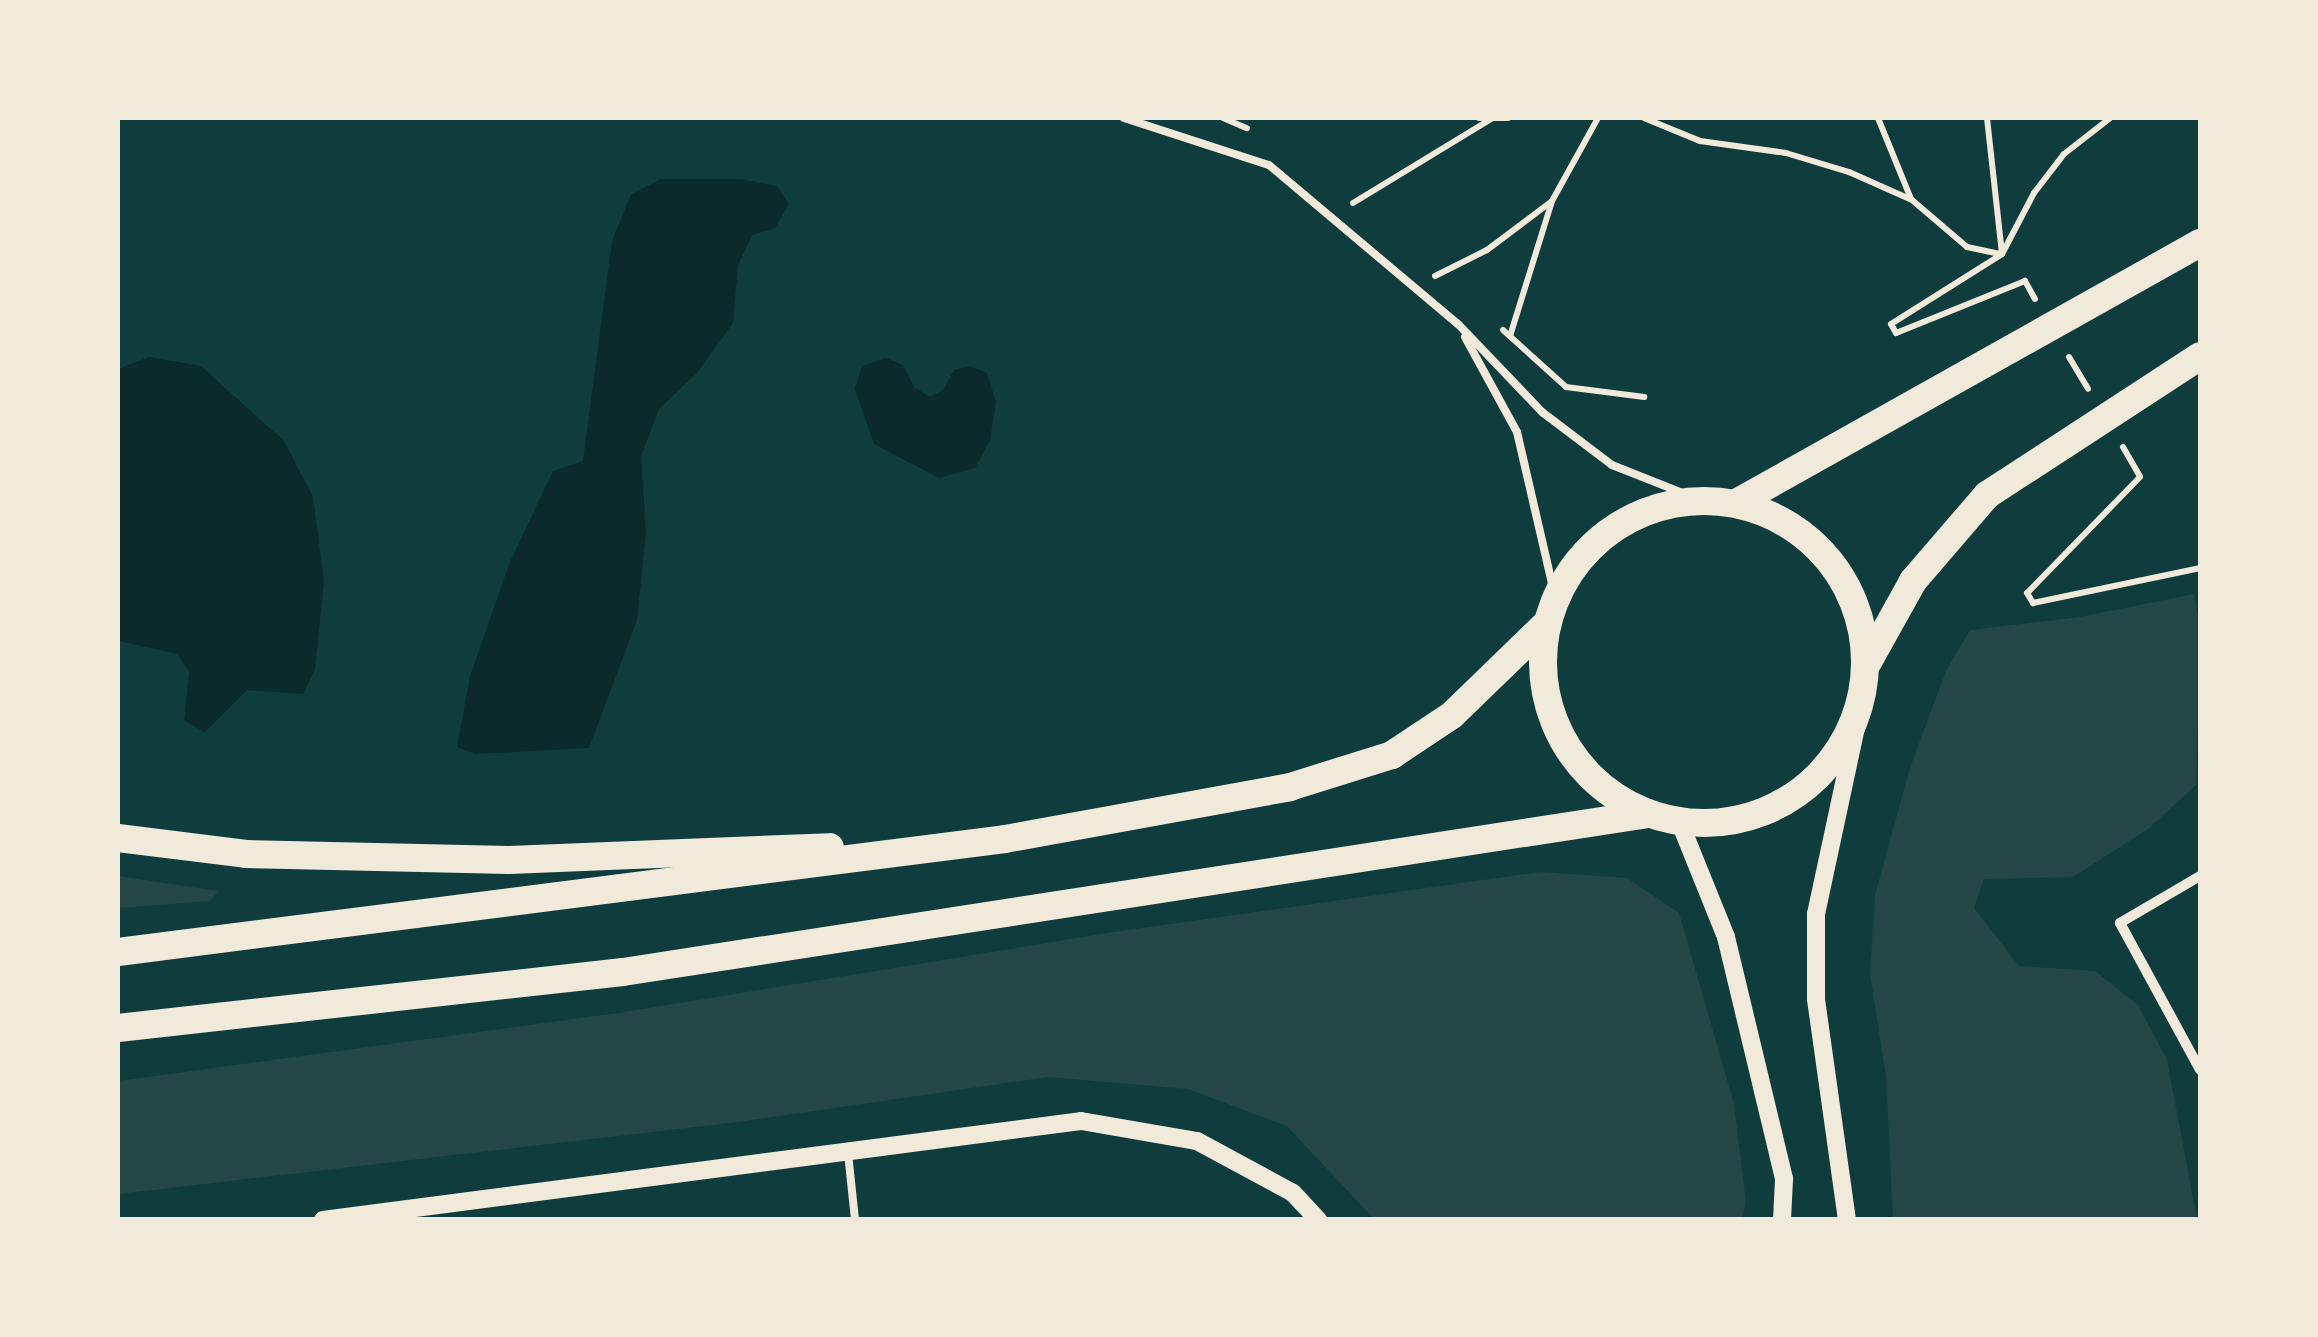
<!DOCTYPE html>
<html>
<head>
<meta charset="utf-8">
<style>
  body { margin:0 }
  #map { position:relative; width:2318px; height:1337px; overflow:hidden; background:#0f3d3e; font-family:Roboto,sans-serif }
  div>[style] { position:absolute }
  [style*='--x'] { left:calc(var(--x)*1px); top:calc(var(--y)*1px); width:calc(var(--w)*1px); rotate:calc(var(--a)*1deg) }
  .green>* { inset:0; background:#244646 }
  .water>* { inset:0; background:#0a2a2b }
  .path>* { height:6px; margin:-3px; padding:0 3px; transform-origin:3px; border-radius:3px; background:#f1e9da }
  .service>* { height:8px; margin:-4px; padding:0 4px; transform-origin:4px; border-radius:4px; background:#f1e9da }
  .minor>* { height:10px; margin:-5px; padding:0 5px; transform-origin:5px; border-radius:5px; background:#f1e9da }
  .tertiary>* { height:18px; margin:-9px; padding:0 9px; transform-origin:9px; border-radius:9px; background:#f1e9da }
  .trunk>* { height:28px; margin:-14px; padding:0 14px; transform-origin:14px; border-radius:14px; background:#f1e9da }
  .trunk>.ring { margin:-14px; padding:0; box-sizing:content-box; background:none; border:28px solid #f1e9da; border-radius:50% }
  span { translate:-50% -50%; white-space:nowrap; text-align:center; line-height:1.15; -webkit-text-stroke:10px #f1e9da; paint-order:stroke }
  .frame { position:absolute; inset:0; border:120px solid #f1e9da; pointer-events:none }
</style>
</head>
<body>
<div id="map">
  <div class="green">
    <i style="clip-path:polygon(2194px 594px,2200px 629px,2196px 785px,2148px 829px,2073px 877px,1984px 879px,1974px 908px,2019px 966px,2095px 971px,2138px 1005px,2167px 1060px,2197px 1219px,1893px 1219px,1886px 1076px,1870px 974px,1875px 895px,1910px 768px,1946px 671px,1970px 630px,2080px 617px)"></i>
    <i style="clip-path:polygon(1541px 872px,1627px 878px,1679px 913px,1734px 1104px,1746px 1203px,1742px 1219px,1374px 1219px,1287px 1126px,1188px 1089px,1048px 1077px,738px 1122px,118px 1194px,118px 1081px,625px 1012px,1114px 932px)"></i>
    <i style="clip-path:polygon(118px 876px,218px 891px,210px 901px,118px 908px)"></i>
  </div>
  <div class="water">
    <i style="clip-path:polygon(661px 179px,740px 179px,777px 186px,789px 204px,775px 228px,752px 235px,738px 265px,733px 323px,697px 373px,659px 409px,641px 456px,646px 532px,637px 620px,589px 748px,475px 754px,457px 747px,470px 676px,510px 562px,553px 471px,583px 461px,612px 241px,631px 194px)"></i>
    <i style="clip-path:polygon(149px 357px,201px 366px,284px 441px,313px 497px,324px 581px,315px 669px,303px 694px,247px 690px,205px 732px,184px 721px,189px 672px,177px 654px,118px 641px,118px 369px)"></i>
    <i style="clip-path:polygon(886px 358px,903px 365px,914px 387px,930px 397px,943px 390px,954px 370px,969px 366px,987px 373px,996px 402px,990px 440px,975px 468px,939px 478px,874px 444px,855px 389px,862px 366px)"></i>
  </div>
  <div class="path">
    <i style="--x:1223;--y:118;--w:26;--a:23"></i>
    <i style="--x:1479;--y:118;--w:29;--a:0"></i>
    <i style="--x:1644;--y:118;--w:61;--a:22.3"></i>
    <i style="--x:1700;--y:141;--w:87;--a:7.9"></i>
    <i style="--x:1786;--y:153;--w:66;--a:16.8"></i>
    <i style="--x:1849;--y:172;--w:69;--a:24"></i>
    <i style="--x:1912;--y:200;--w:72;--a:40.5"></i>
    <i style="--x:1967;--y:247;--w:35;--a:12"></i>
    <i style="--x:1878;--y:118;--w:87;--a:67.8"></i>
    <i style="--x:1987;--y:118;--w:136;--a:83.7"></i>
    <i style="--x:1353;--y:203;--w:164;--a:-31.3"></i>
    <i style="--x:1435;--y:276;--w:58;--a:-26.6"></i>
    <i style="--x:1487;--y:250;--w:80;--a:-36.9"></i>
    <i style="--x:2035;--y:299;--w:21;--a:-119"></i>
    <i style="--x:2025;--y:281;--w:139;--a:158"></i>
    <i style="--x:1896;--y:333;--w:10;--a:-119"></i>
    <i style="--x:1891;--y:324;--w:131;--a:-32.2"></i>
    <i style="--x:2002;--y:254;--w:69;--a:-62.3"></i>
    <i style="--x:2034;--y:193;--w:49;--a:-52.4"></i>
    <i style="--x:2064;--y:154;--w:58;--a:-38"></i>
    <i style="--x:1503;--y:330;--w:85;--a:42.1"></i>
    <i style="--x:1566;--y:387;--w:79;--a:7.3"></i>
    <i style="--x:1510;--y:336;--w:141;--a:-72.7"></i>
    <i style="--x:1552;--y:201;--w:95;--a:-61"></i>
    <i style="--x:2069;--y:357;--w:37;--a:59"></i>
    <i style="--x:2123;--y:447;--w:34;--a:60"></i>
    <i style="--x:2140;--y:477;--w:162;--a:134.2"></i>
    <i style="--x:2027;--y:593;--w:12;--a:59"></i>
    <i style="--x:2033;--y:603;--w:171;--a:-11.8"></i>
  </div>
  <div class="service">
    <i style="--x:1124;--y:118;--w:152;--a:18"></i>
    <i style="--x:1269;--y:165;--w:247;--a:40.1"></i>
    <i style="--x:1458;--y:324;--w:122;--a:46.3"></i>
    <i style="--x:1542;--y:412;--w:88;--a:37.1"></i>
    <i style="--x:1612;--y:465;--w:92;--a:21.6"></i>
    <i style="--x:1465;--y:337;--w:108;--a:61.3"></i>
    <i style="--x:1517;--y:432;--w:168;--a:77"></i>
    <i style="--x:848;--y:1153;--w:67;--a:84"></i>
  </div>
  <div class="minor">
    <i style="--x:2200;--y:876;--w:93;--a:149.6"></i>
    <i style="--x:2120;--y:923;--w:167;--a:61.4"></i>
  </div>
  <div class="tertiary">
    <i style="--x:1680;--y:823;--w:123;--a:68"></i>
    <i style="--x:1726;--y:937;--w:249;--a:76.5"></i>
    <i style="--x:1784;--y:1179;--w:41;--a:92.8"></i>
    <i style="--x:323;--y:1220;--w:764;--a:-7.44"></i>
    <i style="--x:1081;--y:1121;--w:118;--a:9.8"></i>
    <i style="--x:1197;--y:1141;--w:109;--a:28.4"></i>
    <i style="--x:1293;--y:1193;--w:37;--a:47"></i>
    <i style="--x:1847;--y:1220;--w:223;--a:-98"></i>
    <i style="--x:1816;--y:999;--w:85;--a:-90"></i>
    <i style="--x:1816;--y:914;--w:200;--a:-77.9"></i>
  </div>
  <div class="trunk">
    <i class="ring" style="left:1543px;top:501px;width:294px;height:294px"></i>
    <i style="--x:1738;--y:502;--w:530;--a:-29.28"></i>
    <i style="--x:1868;--y:662;--w:93;--a:-60.9"></i>
    <i style="--x:1913;--y:581;--w:113;--a:-49.3"></i>
    <i style="--x:1987;--y:495;--w:254;--a:-33.1"></i>
    <i style="--x:118;--y:838;--w:129;--a:7.1"></i>
    <i style="--x:246;--y:854;--w:263;--a:1.3"></i>
    <i style="--x:509;--y:860;--w:321;--a:-2.3"></i>
    <i style="--x:118;--y:952;--w:894;--a:-7.26"></i>
    <i style="--x:1005;--y:839;--w:290;--a:-10.3"></i>
    <i style="--x:1290;--y:787;--w:107;--a:-17.4"></i>
    <i style="--x:1392;--y:755;--w:72;--a:-33.7"></i>
    <i style="--x:1452;--y:715;--w:131;--a:-44.1"></i>
    <i style="--x:118;--y:1028;--w:508;--a:-6.33"></i>
    <i style="--x:623;--y:972;--w:1036;--a:-8.77"></i>
  </div>
  <div class="frame"></div>
</div>
</body>
</html>
